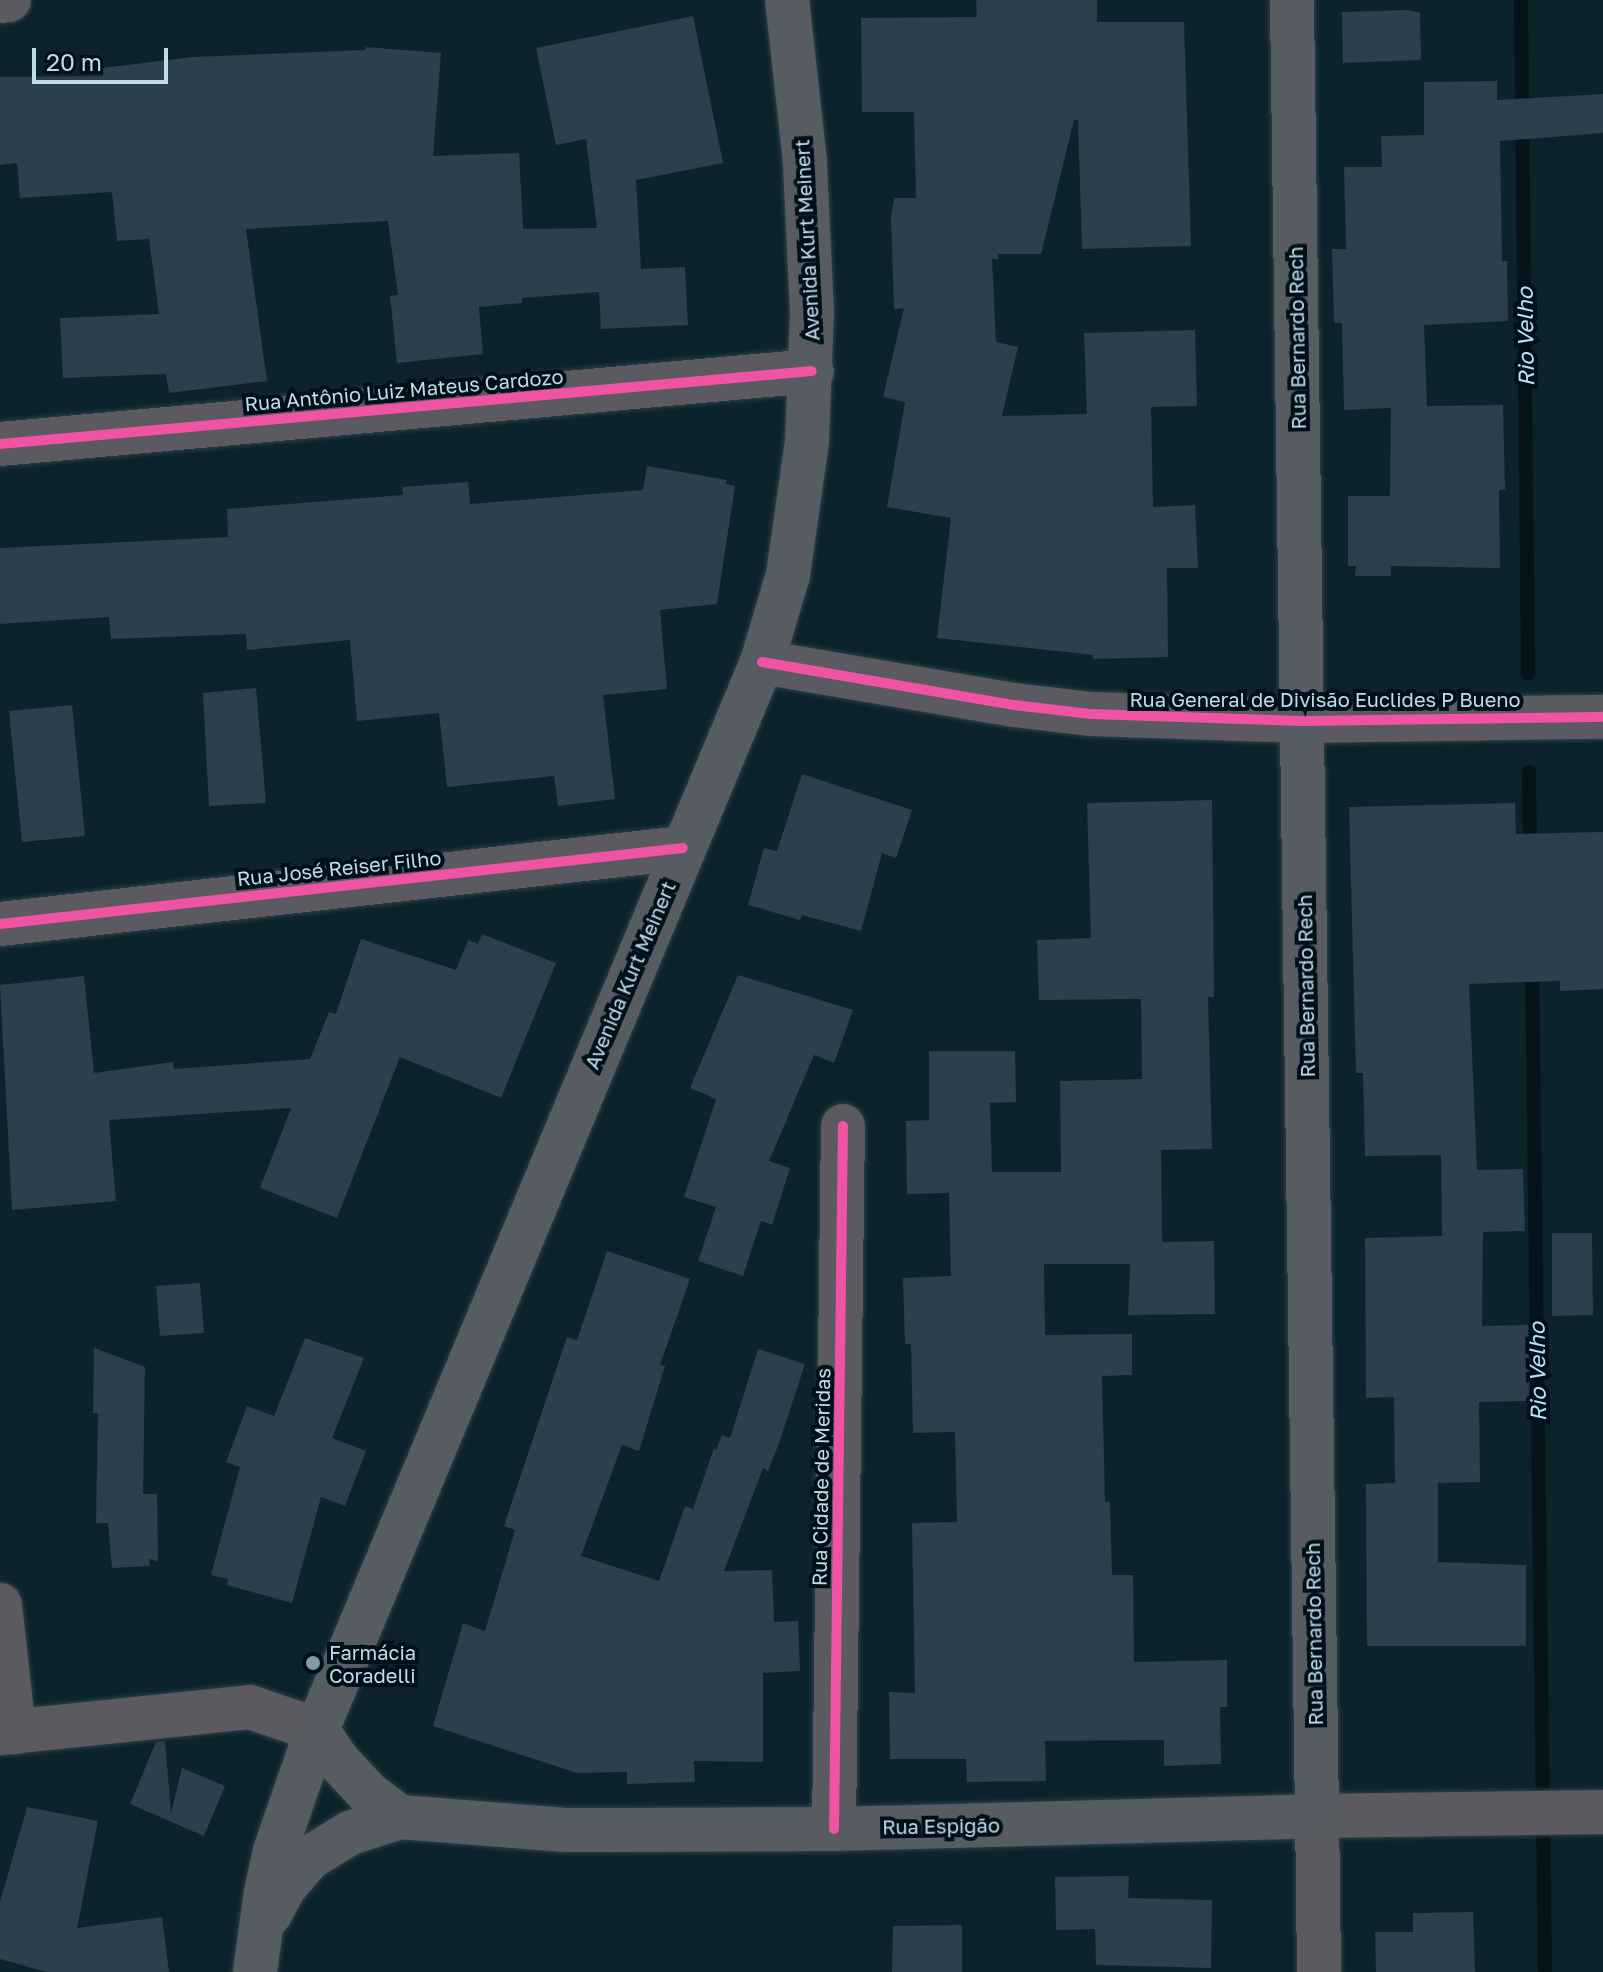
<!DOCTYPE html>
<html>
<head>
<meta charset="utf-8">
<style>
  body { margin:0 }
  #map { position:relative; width:1603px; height:1972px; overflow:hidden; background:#0d232c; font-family:"Golos Text",sans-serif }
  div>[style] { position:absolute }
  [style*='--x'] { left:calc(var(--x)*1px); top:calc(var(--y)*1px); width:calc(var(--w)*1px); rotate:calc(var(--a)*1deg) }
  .stream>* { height:14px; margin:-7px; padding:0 7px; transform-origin:7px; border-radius:7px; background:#061319 }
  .building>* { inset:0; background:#2b3f4c }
  .roads { filter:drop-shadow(0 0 2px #2c4048) drop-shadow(0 0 2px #2c4048) }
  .minor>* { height:44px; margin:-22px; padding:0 22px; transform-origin:22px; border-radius:22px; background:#5a5a60 }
  .major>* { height:44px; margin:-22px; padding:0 22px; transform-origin:22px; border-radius:22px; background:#575b62 }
  .cycleway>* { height:10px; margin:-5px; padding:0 5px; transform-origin:5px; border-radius:5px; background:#f153a3 }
  .dots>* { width:22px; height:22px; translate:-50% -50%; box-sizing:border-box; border:4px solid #001019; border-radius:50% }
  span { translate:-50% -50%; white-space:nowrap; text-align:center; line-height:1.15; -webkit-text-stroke:8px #001019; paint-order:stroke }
  .street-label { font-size:20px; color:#c1dce9 }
  .poi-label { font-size:20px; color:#c1dce9 }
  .left { translate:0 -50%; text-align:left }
  .water-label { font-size:22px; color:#b6e4fb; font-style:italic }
  .scale { position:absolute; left:32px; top:48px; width:136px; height:36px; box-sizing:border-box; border:4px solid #c1dce9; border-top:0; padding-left:10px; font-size:24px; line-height:28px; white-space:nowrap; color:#c1dce9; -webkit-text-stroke:6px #001019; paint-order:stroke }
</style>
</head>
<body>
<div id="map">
  <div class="stream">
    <i style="--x:1521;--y:0;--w:674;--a:89.4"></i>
    <i style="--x:1529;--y:772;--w:79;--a:89.3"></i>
    <i style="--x:1532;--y:964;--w:1008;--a:89.26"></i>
  </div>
  <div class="building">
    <i style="clip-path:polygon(976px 0,1097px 0,1097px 22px,1184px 22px,1191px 246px,1082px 249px,1078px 120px,1074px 120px,1041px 254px,998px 254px,998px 259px,992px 259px,996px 342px,1018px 347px,1002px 416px,1087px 414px,1084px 333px,1195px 330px,1197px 406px,1151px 407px,1153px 507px,1195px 505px,1198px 568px,1167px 568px,1168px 657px,1093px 659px,1093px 655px,937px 638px,951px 518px,887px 507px,905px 402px,883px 397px,904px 308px,894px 309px,891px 217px,894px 198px,916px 198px,914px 112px,862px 112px,861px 18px,977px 17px)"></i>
    <i style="clip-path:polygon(1408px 10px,1420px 13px,1421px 60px,1343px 63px,1342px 12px)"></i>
    <i style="clip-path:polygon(693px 16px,723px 163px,636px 180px,641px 269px,685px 267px,688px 325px,601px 329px,599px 292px,522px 298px,522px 303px,479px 307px,483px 354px,397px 363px,390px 296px,398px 295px,388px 221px,246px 229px,267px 381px,169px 393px,166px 374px,63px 378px,60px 318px,159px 314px,149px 239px,117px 241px,112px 192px,20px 198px,17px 163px,0 165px,0 77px,103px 76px,102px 68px,192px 57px,365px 50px,366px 47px,441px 53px,433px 156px,519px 153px,523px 229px,597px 228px,586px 139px,556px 145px,536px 48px)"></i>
    <i style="clip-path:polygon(1497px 81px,1497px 100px,1603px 94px,1603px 133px,1500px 141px,1502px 261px,1507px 261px,1508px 321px,1424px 325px,1427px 406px,1503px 405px,1505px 490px,1499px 490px,1500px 568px,1391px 566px,1391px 576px,1355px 576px,1356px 566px,1348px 566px,1348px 496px,1390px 496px,1391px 408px,1344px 410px,1342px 323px,1334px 323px,1332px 249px,1346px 249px,1344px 167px,1382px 167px,1381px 136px,1424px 135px,1424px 82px)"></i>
    <i style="clip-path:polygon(647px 466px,727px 480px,726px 484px,735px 486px,717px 604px,660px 610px,667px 689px,603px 695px,615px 799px,558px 806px,554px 776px,447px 787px,439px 713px,357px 721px,350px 640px,247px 650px,246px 634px,111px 639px,109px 617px,0 624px,0 548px,228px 537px,227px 509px,403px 495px,402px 487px,468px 482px,470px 504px,643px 490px)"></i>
    <i style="clip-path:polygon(256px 688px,266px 803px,209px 806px,203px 693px)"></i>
    <i style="clip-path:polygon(72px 705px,85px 836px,22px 842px,9px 711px)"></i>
    <i style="clip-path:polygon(802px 774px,912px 810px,896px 858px,882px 853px,861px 931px,802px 915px,800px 920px,748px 905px,764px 848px,777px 851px)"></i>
    <i style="clip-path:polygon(1212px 800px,1214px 997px,1208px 997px,1212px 1149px,1161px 1150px,1162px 1242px,1214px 1241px,1215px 1314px,1128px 1315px,1130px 1264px,1044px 1264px,1045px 1335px,1132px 1334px,1132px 1375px,1102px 1376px,1105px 1502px,1110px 1502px,1112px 1575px,1133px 1575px,1134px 1662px,1227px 1660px,1227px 1707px,1220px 1707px,1221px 1764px,1164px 1766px,1164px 1740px,1045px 1741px,1046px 1781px,967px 1782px,966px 1759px,890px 1759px,889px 1692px,915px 1693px,912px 1523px,957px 1522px,955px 1432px,913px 1433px,911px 1344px,905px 1344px,903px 1278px,951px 1276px,949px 1193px,907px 1194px,906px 1121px,929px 1120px,929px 1051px,1015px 1051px,1016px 1102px,990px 1103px,992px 1172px,1061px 1172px,1060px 1081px,1142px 1079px,1141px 999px,1039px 1000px,1037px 940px,1091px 938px,1087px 803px)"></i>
    <i style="clip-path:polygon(1515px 803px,1516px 834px,1603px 832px,1603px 989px,1560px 991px,1560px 981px,1469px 984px,1477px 1170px,1523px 1169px,1525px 1231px,1483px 1232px,1482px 1326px,1528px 1325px,1529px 1401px,1479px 1402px,1480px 1482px,1438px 1483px,1438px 1562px,1526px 1565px,1526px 1646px,1367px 1646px,1366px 1484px,1395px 1483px,1394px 1397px,1366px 1398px,1365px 1238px,1442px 1236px,1441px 1155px,1365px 1156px,1363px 1073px,1356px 1073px,1349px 807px)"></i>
    <i style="clip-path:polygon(482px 934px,556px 963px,501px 1098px,400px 1057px,337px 1218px,260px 1188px,291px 1108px,109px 1120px,116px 1201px,12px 1210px,0 985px,84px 976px,94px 1073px,173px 1062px,174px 1069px,310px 1059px,329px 1012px,336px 1014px,361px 939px,456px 970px,468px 940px,478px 944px)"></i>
    <i style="clip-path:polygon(738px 975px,853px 1010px,834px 1063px,814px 1055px,769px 1161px,790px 1168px,772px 1225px,761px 1221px,743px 1276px,698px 1261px,716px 1207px,684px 1197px,716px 1099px,690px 1088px)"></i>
    <i style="clip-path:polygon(1552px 1233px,1592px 1233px,1593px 1315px,1552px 1316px)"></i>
    <i style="clip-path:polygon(607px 1251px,690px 1279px,660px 1365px,665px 1366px,639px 1451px,622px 1445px,581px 1556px,659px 1581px,685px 1506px,693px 1509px,714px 1448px,716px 1450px,722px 1435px,730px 1438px,758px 1349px,805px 1364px,778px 1446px,768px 1471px,763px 1468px,724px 1571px,772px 1570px,774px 1622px,798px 1621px,800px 1671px,763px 1673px,763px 1762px,694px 1761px,695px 1782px,627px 1784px,627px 1772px,577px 1773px,433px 1726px,463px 1623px,485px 1631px,515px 1530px,504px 1526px,567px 1337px,577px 1340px)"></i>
    <i style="clip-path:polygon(200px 1283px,204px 1333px,160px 1336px,156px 1286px)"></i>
    <i style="clip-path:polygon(305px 1338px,364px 1358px,332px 1438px,366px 1451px,345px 1506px,321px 1497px,292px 1603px,227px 1585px,228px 1579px,211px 1575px,240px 1467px,226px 1462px,247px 1406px,274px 1416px)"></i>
    <i style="clip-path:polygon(94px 1348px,145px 1367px,143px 1494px,157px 1494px,158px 1561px,149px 1559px,150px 1566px,112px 1568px,108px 1523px,96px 1523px,98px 1413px,93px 1413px)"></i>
    <i style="clip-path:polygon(165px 1741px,171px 1813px,182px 1768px,225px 1786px,204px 1836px,130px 1804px,156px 1742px)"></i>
    <i style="clip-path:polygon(27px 1807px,98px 1821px,77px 1928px,162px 1917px,169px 1972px,47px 1972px,0 1959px,0 1902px)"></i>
    <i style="clip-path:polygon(1129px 1876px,1128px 1898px,1212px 1900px,1211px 1968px,1096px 1965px,1095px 1929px,1056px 1930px,1055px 1877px)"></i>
    <i style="clip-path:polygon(1473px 1912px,1475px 1972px,1376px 1972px,1375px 1932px,1413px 1932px,1413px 1913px)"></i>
    <i style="clip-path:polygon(962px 1925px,962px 1972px,892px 1972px,893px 1926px)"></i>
  </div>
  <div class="roads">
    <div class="minor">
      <i style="--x:0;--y:1;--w:9;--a:-6"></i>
      <i style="--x:0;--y:444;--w:815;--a:-5.14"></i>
      <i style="--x:762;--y:662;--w:256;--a:9.7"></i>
      <i style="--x:1014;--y:705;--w:78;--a:6.7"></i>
      <i style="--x:1091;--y:714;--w:211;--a:1.9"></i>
      <i style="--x:1302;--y:721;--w:301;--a:-0.8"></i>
      <i style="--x:0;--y:924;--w:687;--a:-6.35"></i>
      <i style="--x:0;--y:1605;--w:128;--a:83.7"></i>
      <i style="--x:0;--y:1733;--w:251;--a:-5.9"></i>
      <i style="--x:250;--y:1707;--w:71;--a:18.9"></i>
      <i style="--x:834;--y:1829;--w:703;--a:-89.27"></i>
      <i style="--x:1319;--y:1972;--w:156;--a:-90.7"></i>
      <i style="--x:1317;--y:1816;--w:286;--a:-0.8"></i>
    </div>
    <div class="major">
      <i style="--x:317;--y:1730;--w:37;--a:56"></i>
      <i style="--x:338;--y:1761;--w:45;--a:46.8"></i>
      <i style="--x:369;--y:1794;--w:39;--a:37"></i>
      <i style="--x:400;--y:1817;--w:166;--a:4.5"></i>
      <i style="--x:565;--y:1830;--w:59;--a:0"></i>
      <i style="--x:624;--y:1830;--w:210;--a:-0.3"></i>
      <i style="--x:834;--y:1829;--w:483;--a:-1.5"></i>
      <i style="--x:1317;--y:1816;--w:1816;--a:-90.79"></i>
      <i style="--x:270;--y:1914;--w:32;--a:-62"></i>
      <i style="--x:285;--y:1886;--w:37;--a:-49"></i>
      <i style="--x:309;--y:1858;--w:48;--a:-31.4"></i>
      <i style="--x:350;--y:1833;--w:52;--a:-17.7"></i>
      <i style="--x:255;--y:1972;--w:81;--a:-82.2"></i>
      <i style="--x:266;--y:1892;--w:42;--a:-77.6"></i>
      <i style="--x:275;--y:1851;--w:128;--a:-70.9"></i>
      <i style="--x:317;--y:1730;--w:1157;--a:-67.38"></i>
      <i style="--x:762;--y:662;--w:91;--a:-73.4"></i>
      <i style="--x:788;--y:575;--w:135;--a:-81.9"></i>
      <i style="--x:807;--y:441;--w:128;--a:-87.8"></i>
      <i style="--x:812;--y:313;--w:151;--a:-92.7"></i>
      <i style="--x:805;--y:162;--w:163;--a:-96.3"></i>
    </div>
  </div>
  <div class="cycleway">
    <i style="--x:0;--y:444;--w:815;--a:-5.14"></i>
    <i style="--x:762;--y:662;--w:256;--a:9.7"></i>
    <i style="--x:1014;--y:705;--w:78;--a:6.7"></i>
    <i style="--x:1091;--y:714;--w:211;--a:1.9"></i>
    <i style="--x:1302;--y:721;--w:301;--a:-0.8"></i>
    <i style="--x:0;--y:924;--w:687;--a:-6.35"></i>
    <i style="--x:834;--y:1829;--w:703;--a:-89.27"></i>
  </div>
  <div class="dots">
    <i style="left:313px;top:1663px;background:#829ba7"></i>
  </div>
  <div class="street-label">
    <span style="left:807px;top:240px;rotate:-93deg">Avenida Kurt Meinert</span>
    <span style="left:1297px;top:338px;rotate:-91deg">Rua Bernardo Rech</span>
    <span style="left:404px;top:390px;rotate:-5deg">Rua Antônio Luiz Mateus Cardozo</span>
    <span style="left:1325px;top:699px">Rua General de Divisão Euclides P Bueno</span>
    <span style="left:339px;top:868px;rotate:-6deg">Rua José Reiser Filho</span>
    <span style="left:630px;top:975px;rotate:-67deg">Avenida Kurt Meinert</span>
    <span style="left:1306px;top:986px;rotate:-91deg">Rua Bernardo Rech</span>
    <span style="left:821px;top:1477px;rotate:-89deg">Rua Cidade de Meridas</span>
    <span style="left:1314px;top:1634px;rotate:-91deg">Rua Bernardo Rech</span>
    <span style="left:941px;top:1826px;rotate:-1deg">Rua Espigão</span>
  </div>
  <div class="poi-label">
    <span class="left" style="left:329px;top:1664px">Farmácia<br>Coradelli</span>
  </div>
  <div class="water-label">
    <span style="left:1525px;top:337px;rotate:-91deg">Rio Velho</span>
    <span style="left:1537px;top:1372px;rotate:-91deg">Rio Velho</span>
  </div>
  <div class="scale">20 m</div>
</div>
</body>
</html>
